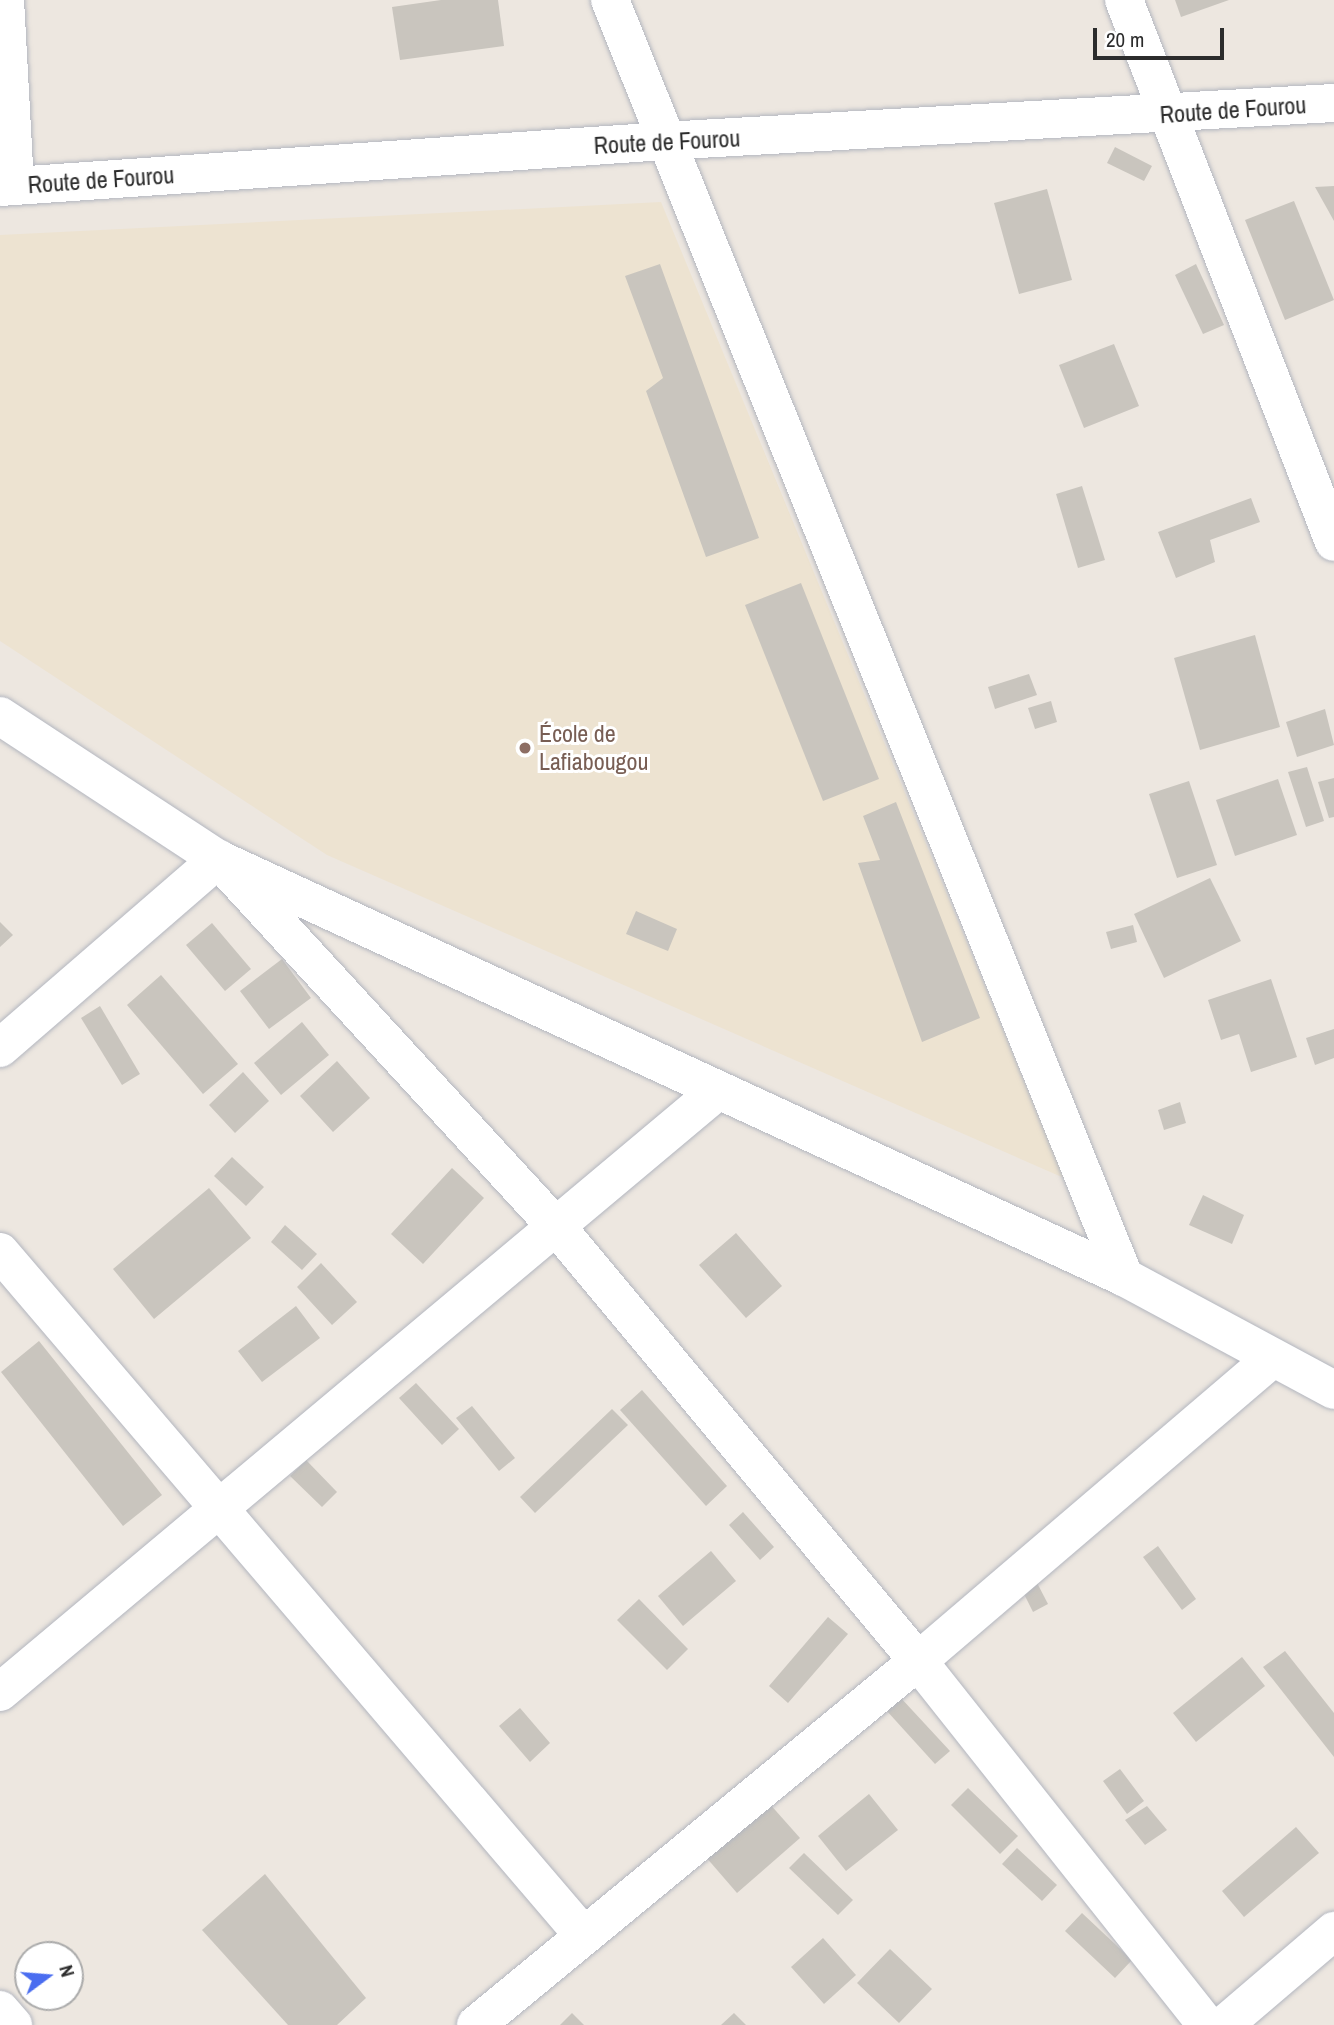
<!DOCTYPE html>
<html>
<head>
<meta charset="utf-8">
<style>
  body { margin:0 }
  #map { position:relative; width:1334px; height:2025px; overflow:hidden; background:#ede7e0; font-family:"Archivo Narrow",sans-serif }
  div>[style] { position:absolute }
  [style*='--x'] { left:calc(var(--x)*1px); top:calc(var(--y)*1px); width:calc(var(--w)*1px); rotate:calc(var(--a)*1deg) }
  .education>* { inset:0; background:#ede3d1 }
  .building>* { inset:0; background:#c9c5be }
  .roads { filter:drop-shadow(0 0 2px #b3b6bf) drop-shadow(0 0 2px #b3b6bf) }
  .street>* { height:38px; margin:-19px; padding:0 19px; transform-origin:19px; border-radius:19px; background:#fff }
  .secondary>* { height:38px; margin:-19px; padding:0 19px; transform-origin:19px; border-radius:19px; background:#fff }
  .dots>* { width:19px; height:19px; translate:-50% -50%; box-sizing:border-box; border:4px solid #fff; border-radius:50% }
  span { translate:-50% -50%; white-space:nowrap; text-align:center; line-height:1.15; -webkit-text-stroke:6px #fff; paint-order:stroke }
  .street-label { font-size:24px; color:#2c2c2c }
  .education-label { font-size:24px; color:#785e54 }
  .left { translate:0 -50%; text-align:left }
  .north { position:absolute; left:14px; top:1941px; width:70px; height:70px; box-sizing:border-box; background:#fff; border:2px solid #ababab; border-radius:50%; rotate:74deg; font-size:19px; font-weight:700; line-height:28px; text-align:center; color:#2c2c2c }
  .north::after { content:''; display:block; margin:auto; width:24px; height:32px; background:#4a6df0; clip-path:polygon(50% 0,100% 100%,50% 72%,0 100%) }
  .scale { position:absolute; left:1093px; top:28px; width:131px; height:32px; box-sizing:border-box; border:4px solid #2c2c2c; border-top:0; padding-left:9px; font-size:21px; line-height:24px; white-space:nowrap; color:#2c2c2c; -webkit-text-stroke:5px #fff; paint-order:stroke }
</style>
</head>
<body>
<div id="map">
  <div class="education">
    <i style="clip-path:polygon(661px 202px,1064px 1178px,327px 855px,0 641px,0 235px)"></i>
  </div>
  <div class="building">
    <i style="clip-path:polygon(441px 0,498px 0,504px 46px,400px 60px,392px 7px)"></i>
    <i style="clip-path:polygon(1175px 0,1229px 0,1181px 17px)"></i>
    <i style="clip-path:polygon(1115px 147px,1152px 166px,1144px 181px,1107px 163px)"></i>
    <i style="clip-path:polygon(1334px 186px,1334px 221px,1315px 187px)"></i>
    <i style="clip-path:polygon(1047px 189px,1072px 280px,1019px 294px,994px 203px)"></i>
    <i style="clip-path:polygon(1294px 201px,1334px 300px,1285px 320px,1245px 220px)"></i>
    <i style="clip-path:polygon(660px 264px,759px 538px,706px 557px,646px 391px,663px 378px,625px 276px)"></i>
    <i style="clip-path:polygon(1196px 264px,1224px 325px,1203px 334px,1175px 275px)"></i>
    <i style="clip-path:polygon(1114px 344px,1139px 406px,1084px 428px,1059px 365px)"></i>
    <i style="clip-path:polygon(1082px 486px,1105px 560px,1078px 568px,1056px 494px)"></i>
    <i style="clip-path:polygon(1251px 498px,1260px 522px,1210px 540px,1215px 562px,1176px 578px,1158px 532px)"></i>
    <i style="clip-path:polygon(801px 583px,879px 779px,823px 801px,745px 605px)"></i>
    <i style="clip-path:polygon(1255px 635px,1280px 727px,1200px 750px,1174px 658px)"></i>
    <i style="clip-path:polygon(1029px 674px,1037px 695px,995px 709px,988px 687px)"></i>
    <i style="clip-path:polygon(1051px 701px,1057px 722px,1035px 729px,1028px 708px)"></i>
    <i style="clip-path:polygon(1325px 709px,1334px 745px,1297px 757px,1286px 722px)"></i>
    <i style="clip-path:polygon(1307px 767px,1324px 821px,1306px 827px,1288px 772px)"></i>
    <i style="clip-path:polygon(1334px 778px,1334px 817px,1329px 818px,1318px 782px)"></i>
    <i style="clip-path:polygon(1278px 779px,1297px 835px,1235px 856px,1216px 800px)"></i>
    <i style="clip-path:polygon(1189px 781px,1217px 865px,1177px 878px,1149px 794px)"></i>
    <i style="clip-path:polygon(896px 802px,980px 1018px,922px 1042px,858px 863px,880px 860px,863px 816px)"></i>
    <i style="clip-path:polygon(1210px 878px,1241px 941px,1164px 978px,1134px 914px)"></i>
    <i style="clip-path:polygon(636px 911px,677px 929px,668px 951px,626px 934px)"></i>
    <i style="clip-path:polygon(0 922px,13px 935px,0 947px)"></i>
    <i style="clip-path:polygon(212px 923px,251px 969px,225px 991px,186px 945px)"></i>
    <i style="clip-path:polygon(1133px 925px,1137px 942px,1111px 949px,1106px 932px)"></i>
    <i style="clip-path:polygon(282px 959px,311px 998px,269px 1029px,240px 991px)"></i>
    <i style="clip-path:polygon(161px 975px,238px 1064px,203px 1094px,127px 1005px)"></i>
    <i style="clip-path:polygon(1271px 979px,1297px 1057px,1251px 1072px,1239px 1034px,1221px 1040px,1208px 1000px)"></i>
    <i style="clip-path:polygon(100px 1006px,140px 1074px,122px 1085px,81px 1018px)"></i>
    <i style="clip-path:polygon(302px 1022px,329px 1055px,281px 1095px,254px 1063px)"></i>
    <i style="clip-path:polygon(1334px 1029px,1334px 1058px,1315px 1065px,1306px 1038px)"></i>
    <i style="clip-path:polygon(337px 1061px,370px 1098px,333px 1132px,300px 1096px)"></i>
    <i style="clip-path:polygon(243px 1072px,269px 1101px,235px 1133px,209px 1105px)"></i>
    <i style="clip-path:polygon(1180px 1102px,1186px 1123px,1164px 1130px,1158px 1110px)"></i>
    <i style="clip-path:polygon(232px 1157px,264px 1187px,246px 1206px,214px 1176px)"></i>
    <i style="clip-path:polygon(452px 1168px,484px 1198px,423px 1264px,391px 1234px)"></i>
    <i style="clip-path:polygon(209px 1188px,251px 1238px,154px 1319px,113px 1269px)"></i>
    <i style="clip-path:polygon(1203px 1195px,1244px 1215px,1232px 1244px,1189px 1225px)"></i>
    <i style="clip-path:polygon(285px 1225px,317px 1254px,302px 1270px,271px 1242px)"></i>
    <i style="clip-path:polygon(736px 1233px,782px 1286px,746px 1318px,699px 1265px)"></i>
    <i style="clip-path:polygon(321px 1263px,357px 1302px,332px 1325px,297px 1287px)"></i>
    <i style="clip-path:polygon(296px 1306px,320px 1338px,262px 1382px,238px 1351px)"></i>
    <i style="clip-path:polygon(39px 1341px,162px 1495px,123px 1526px,1px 1372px)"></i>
    <i style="clip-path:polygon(416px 1383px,459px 1429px,442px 1445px,399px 1398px)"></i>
    <i style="clip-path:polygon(642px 1390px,727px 1486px,706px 1506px,620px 1410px)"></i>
    <i style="clip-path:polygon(472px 1406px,515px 1458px,499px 1471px,456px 1418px)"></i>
    <i style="clip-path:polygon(612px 1409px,628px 1425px,535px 1513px,520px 1497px)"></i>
    <i style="clip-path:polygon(306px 1460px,337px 1492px,322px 1507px,290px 1476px)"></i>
    <i style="clip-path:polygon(743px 1512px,774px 1547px,760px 1560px,729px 1525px)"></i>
    <i style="clip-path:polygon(1158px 1546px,1196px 1599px,1182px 1610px,1143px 1557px)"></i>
    <i style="clip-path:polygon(711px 1551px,736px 1581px,683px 1626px,658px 1596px)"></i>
    <i style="clip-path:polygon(1035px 1579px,1048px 1604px,1033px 1612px,1020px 1586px)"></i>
    <i style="clip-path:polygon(639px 1599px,688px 1649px,667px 1670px,617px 1620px)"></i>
    <i style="clip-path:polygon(828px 1617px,848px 1634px,788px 1703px,769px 1686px)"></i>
    <i style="clip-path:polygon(1285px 1651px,1334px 1713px,1334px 1757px,1263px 1667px)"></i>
    <i style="clip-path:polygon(1242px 1657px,1265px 1686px,1196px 1742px,1173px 1713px)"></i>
    <i style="clip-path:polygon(900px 1697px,950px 1751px,935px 1764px,886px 1710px)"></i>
    <i style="clip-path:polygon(520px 1708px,550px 1743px,530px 1762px,499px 1726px)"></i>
    <i style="clip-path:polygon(1120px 1769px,1144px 1801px,1127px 1814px,1103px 1781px)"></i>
    <i style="clip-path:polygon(968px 1788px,1018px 1836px,1000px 1854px,951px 1805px)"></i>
    <i style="clip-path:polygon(869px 1794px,898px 1830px,846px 1871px,818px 1836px)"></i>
    <i style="clip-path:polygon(768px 1802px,800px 1838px,737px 1893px,705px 1856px)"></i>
    <i style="clip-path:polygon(1147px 1806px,1167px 1830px,1145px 1845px,1125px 1820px)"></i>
    <i style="clip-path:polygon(1296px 1827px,1319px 1853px,1244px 1917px,1222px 1891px)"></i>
    <i style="clip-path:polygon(1017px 1848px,1057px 1885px,1042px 1901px,1002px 1864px)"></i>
    <i style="clip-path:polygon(804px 1853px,853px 1900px,838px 1915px,789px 1868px)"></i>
    <i style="clip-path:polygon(265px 1874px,366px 1998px,337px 2025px,288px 2025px,202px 1930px)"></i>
    <i style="clip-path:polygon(1082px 1913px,1132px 1960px,1115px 1978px,1065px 1931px)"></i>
    <i style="clip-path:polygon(823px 1938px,856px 1975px,824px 2004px,791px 1967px)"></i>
    <i style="clip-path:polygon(890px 1949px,932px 1989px,899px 2023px,857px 1983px)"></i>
    <i style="clip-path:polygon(572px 2013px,584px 2025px,560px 2025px)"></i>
    <i style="clip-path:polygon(734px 2013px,746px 2025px,721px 2025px)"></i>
  </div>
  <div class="roads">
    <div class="street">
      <i style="--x:5;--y:0;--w:186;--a:86.9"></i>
      <i style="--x:610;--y:0;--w:1377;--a:68.07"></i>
      <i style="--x:1124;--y:0;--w:581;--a:68.82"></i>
      <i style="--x:0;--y:1048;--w:289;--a:-40.9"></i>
      <i style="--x:218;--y:859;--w:499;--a:47.4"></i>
      <i style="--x:556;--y:1226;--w:566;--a:50.23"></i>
      <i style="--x:918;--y:1661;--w:465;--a:51.6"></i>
      <i style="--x:0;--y:1252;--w:899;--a:49.51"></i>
      <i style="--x:0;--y:1692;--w:934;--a:-39.96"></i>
      <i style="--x:0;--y:2010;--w:20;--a:49"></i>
      <i style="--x:476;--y:2025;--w:573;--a:-39.47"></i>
      <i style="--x:918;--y:1661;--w:465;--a:-40.5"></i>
      <i style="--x:1224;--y:2025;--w:145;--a:-40.5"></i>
    </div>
    <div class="secondary">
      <i style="--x:0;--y:187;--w:666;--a:-3.96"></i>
      <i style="--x:664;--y:141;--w:671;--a:-3.25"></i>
      <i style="--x:0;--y:716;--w:261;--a:33.3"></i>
      <i style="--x:218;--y:859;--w:998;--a:24.77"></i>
      <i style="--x:1124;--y:1277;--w:238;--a:28.3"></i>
    </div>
  </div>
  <div class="dots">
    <i style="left:525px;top:748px;background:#8d6e63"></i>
  </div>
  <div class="street-label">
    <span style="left:1233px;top:110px;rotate:-4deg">Route de Fourou</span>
    <span style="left:667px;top:142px;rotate:-3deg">Route de Fourou</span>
    <span style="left:101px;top:180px;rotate:-4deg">Route de Fourou</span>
  </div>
  <div class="education-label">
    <span class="left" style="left:539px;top:748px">École de<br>Lafiabougou</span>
  </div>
  <div class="north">N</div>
  <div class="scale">20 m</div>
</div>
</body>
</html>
